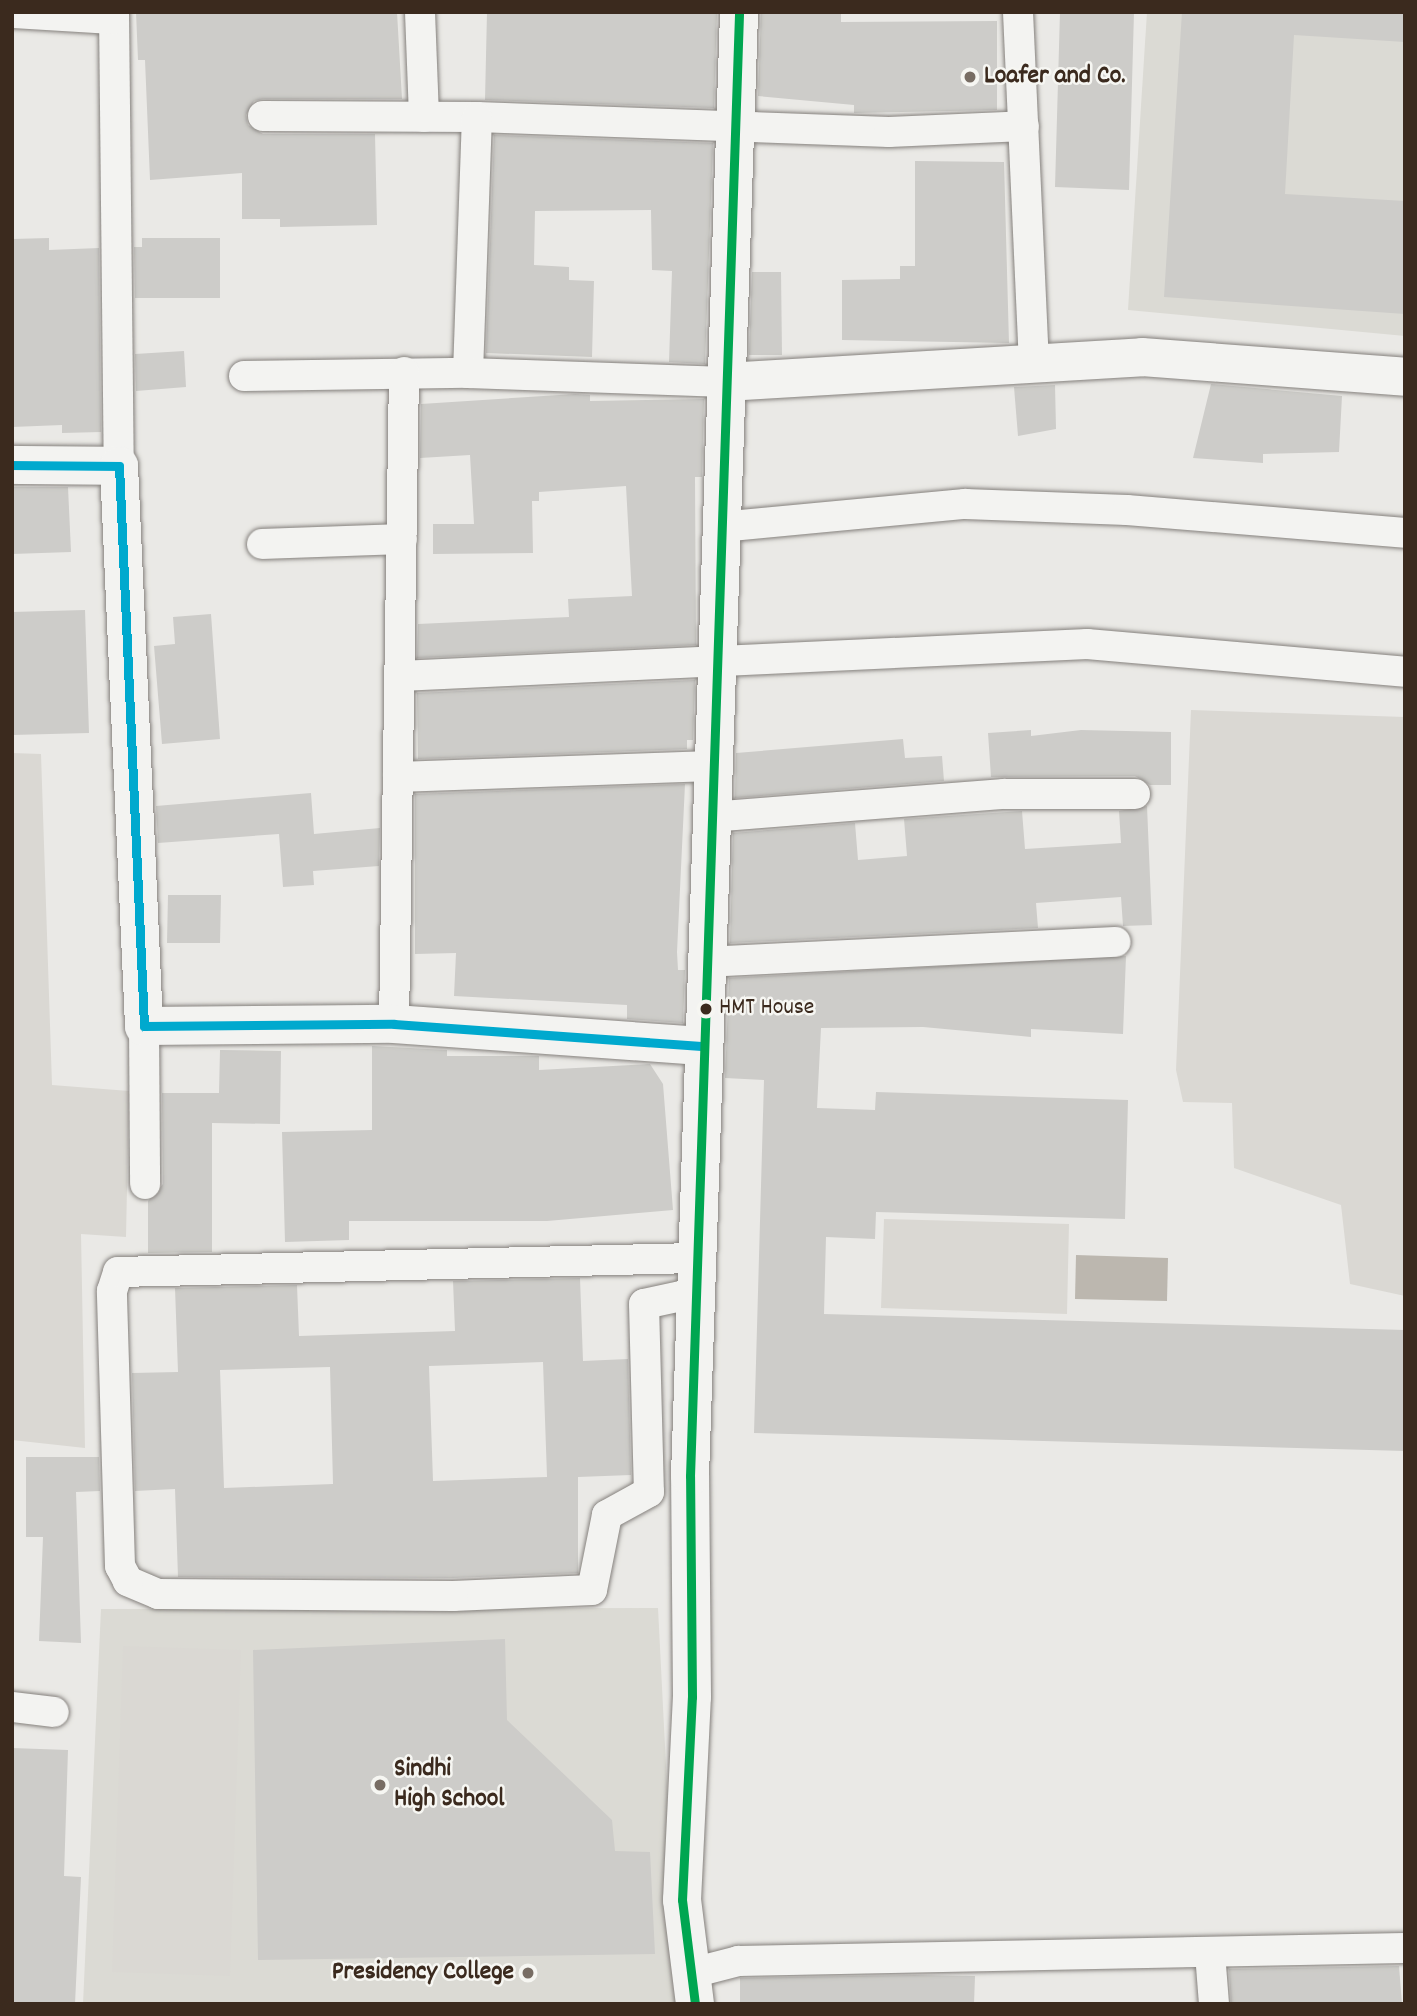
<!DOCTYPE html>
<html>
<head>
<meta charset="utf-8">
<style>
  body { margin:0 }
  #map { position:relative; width:1417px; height:2016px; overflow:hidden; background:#eae9e6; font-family:Dekko,sans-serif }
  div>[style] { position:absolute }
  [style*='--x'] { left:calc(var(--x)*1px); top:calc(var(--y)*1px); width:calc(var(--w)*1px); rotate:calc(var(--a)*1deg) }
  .built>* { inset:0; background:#dbdad4 }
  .green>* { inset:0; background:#dad8d3 }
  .water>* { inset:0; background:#bcb7af }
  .building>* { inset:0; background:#cdccc9 }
  .roads { filter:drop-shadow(0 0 2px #85817d) drop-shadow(0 0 2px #85817d) }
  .street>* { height:30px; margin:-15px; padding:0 15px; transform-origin:15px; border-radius:15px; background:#f3f3f1 }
  .secondary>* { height:38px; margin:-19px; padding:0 19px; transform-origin:19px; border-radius:19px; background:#f3f3f1 }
  .bus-1>* { height:9px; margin:-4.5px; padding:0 4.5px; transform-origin:4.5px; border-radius:4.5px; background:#00a9ce }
  .bus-2>* { height:9px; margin:-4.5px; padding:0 4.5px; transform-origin:4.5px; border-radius:4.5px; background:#00a651 }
  .dots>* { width:19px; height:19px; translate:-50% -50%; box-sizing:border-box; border:4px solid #f6f6f2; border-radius:50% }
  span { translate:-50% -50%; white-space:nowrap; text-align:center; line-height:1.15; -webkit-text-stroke:5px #f6f6f2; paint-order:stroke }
  .bus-label { font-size:24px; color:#3b2a1e }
  .left { translate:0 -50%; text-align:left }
  .poi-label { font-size:26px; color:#3b2a1e; font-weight:700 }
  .right { translate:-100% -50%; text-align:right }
  .frame { position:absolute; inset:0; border:14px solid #3b2a1e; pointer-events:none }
</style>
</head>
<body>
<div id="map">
  <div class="built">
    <i style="clip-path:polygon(1147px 12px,1405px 12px,1405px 336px,1128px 310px)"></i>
    <i style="clip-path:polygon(658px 1608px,678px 2004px,83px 2004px,101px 1609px)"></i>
  </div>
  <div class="green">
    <i style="clip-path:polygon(1191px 710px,1405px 717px,1405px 1296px,1350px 1284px,1341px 1205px,1234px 1168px,1232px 1103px,1183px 1102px,1176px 1070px)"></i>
    <i style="clip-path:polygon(12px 753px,41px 754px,52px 1085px,129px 1091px,126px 1237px,81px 1234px,85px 1448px,12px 1440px)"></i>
    <i style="clip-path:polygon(884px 1219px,1069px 1224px,1067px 1314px,881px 1308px)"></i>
    <i style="clip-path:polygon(123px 1646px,241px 1650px,230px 1976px,112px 1972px)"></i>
  </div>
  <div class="water">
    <i style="clip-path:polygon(1076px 1255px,1168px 1258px,1167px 1301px,1075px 1299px)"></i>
  </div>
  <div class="building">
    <i style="clip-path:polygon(136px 12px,397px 12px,402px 99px,263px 99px,254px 101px,246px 115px,248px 125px,263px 134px,375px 134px,377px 225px,280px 227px,280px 219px,242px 219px,242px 173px,150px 180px,145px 60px,138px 60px)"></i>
    <i style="clip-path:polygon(487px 12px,717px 12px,714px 108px,485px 100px)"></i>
    <i style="clip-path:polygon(761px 12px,841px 12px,841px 22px,997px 21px,997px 110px,854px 113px,854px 105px,758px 96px)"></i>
    <i style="clip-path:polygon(1060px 12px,1134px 12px,1129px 190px,1055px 187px)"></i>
    <i style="clip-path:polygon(1182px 12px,1405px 12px,1405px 42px,1294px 35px,1285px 194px,1405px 201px,1405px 314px,1164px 297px)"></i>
    <i style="clip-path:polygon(494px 135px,713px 143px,705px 364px,669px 362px,672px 271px,652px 270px,651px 210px,535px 211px,534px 265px,569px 267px,569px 280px,594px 281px,592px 357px,486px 353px)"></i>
    <i style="clip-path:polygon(915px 161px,1004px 162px,1009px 343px,842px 340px,842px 280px,900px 279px,900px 266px,915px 266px)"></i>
    <i style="clip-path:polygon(49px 238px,49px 250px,99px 248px,101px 432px,62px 433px,62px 425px,12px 427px,12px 239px)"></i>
    <i style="clip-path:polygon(142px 238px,220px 238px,220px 298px,135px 298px,134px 247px,142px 247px)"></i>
    <i style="clip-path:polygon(752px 272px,781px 272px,782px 355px,749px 355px)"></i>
    <i style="clip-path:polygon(184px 351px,186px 387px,136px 391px,135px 354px)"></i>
    <i style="clip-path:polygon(1211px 384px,1342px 396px,1339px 452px,1263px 454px,1263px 463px,1193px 458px)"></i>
    <i style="clip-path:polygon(1055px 385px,1056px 429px,1018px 436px,1014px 387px)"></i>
    <i style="clip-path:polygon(575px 394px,590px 395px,590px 401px,704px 399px,702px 477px,695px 477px,696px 645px,417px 658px,418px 624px,569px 617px,568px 599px,632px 596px,626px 486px,539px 492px,539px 501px,532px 501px,533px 553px,433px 554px,433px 524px,474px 524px,470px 455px,420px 458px,421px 404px)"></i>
    <i style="clip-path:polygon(12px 487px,68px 487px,71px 552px,12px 554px)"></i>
    <i style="clip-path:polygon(85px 610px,89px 733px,12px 735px,12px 612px)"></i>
    <i style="clip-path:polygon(211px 614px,220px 739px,162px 744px,154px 646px,175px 644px,173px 617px)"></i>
    <i style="clip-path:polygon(695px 680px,693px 740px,687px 740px,687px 749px,418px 759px,417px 693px)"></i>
    <i style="clip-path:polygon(1031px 730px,1031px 736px,1081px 730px,1171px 732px,1171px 785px,1150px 785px,1135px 776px,991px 777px,988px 733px)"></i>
    <i style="clip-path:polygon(903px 739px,905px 758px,942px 756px,944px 781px,735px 798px,736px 753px)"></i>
    <i style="clip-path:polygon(685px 784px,677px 952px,678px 970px,685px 970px,683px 1023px,627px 1019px,627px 1005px,454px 996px,456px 953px,415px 954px,415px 794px)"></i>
    <i style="clip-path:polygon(311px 793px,314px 834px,380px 828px,379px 866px,313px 871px,314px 885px,283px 887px,279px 834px,158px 843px,156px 806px)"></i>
    <i style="clip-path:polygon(1147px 806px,1152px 925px,1123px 926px,1121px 897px,1036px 903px,1038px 928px,730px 943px,733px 833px,855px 823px,858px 860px,907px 856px,904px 819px,1022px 811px,1025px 849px,1121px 843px,1119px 811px)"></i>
    <i style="clip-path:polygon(168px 895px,221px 895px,220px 943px,167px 943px)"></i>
    <i style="clip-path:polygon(1126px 956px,1123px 1034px,1031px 1029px,1031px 1037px,923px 1027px,821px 1028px,817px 1108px,875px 1110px,876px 1092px,1128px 1100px,1125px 1219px,876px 1212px,875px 1239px,826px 1237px,824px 1314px,1405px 1330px,1405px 1451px,754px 1433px,764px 1080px,725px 1078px,729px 978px)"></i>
    <i style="clip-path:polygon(372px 1046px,447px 1050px,447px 1056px,539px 1056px,539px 1070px,650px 1064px,663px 1084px,673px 1210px,547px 1221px,349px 1221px,349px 1240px,285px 1242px,282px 1132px,372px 1130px)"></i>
    <i style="clip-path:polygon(220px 1050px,281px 1051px,280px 1124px,212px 1123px,212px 1252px,148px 1253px,148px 1201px,163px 1184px,162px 1093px,219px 1093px)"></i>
    <i style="clip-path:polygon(evenodd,580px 1278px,583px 1361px,628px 1359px,631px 1475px,578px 1477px,578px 1573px,453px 1578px,178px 1577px,175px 1489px,135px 1491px,132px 1373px,178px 1372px,175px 1288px,297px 1285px,299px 1336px,455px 1331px,453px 1281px,580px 1278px,543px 1362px,547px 1477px,433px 1481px,429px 1366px,543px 1362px,580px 1278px,330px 1367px,333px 1484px,224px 1488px,220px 1370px,330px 1367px)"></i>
    <i style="clip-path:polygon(26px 1457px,99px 1457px,100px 1491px,76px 1492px,81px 1643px,39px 1641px,43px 1537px,26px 1537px)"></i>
    <i style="clip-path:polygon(505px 1639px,507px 1720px,612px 1820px,615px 1851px,650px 1852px,655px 1954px,258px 1960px,253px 1650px)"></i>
    <i style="clip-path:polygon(12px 1748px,68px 1750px,64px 1876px,81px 1877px,75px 2004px,12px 2004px)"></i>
    <i style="clip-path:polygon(1399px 1966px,1402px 2004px,1231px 2004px,1229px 1969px)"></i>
    <i style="clip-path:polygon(914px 1975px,975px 1976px,974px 2004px,740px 2004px,740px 1978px)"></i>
  </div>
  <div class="roads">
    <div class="street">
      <i style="--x:114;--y:12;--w:454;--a:89.4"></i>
      <i style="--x:420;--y:12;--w:105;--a:87.8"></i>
      <i style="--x:1018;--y:12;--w:351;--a:87.4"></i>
      <i style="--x:12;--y:13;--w:102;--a:3.4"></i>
      <i style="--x:263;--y:116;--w:214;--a:0.3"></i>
      <i style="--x:477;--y:117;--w:412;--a:2.1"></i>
      <i style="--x:889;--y:132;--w:135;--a:-2.5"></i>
      <i style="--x:468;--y:373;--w:256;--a:-88"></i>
      <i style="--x:244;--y:376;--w:224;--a:-0.8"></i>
      <i style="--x:468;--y:373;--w:258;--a:2"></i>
      <i style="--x:720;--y:527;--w:246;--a:-5.4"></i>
      <i style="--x:965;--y:504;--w:162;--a:2.1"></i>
      <i style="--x:1127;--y:510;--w:279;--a:4.7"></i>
      <i style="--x:262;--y:544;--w:140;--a:-2"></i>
      <i style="--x:400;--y:676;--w:688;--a:-2.67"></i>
      <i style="--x:1087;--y:644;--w:319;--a:5"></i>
      <i style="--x:398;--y:777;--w:313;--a:-2"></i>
      <i style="--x:710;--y:817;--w:295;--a:-4.5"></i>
      <i style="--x:1004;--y:794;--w:131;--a:0"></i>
      <i style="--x:704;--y:962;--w:412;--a:-2.8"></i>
      <i style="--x:394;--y:1024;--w:652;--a:-89.12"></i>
      <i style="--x:144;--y:1026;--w:158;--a:89.6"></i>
      <i style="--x:695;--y:1293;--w:52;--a:167.8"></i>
      <i style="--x:644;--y:1304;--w:188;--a:88.5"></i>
      <i style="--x:649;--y:1492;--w:48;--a:151.3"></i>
      <i style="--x:607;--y:1515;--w:76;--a:101.3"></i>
      <i style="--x:592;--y:1590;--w:139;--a:177.5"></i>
      <i style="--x:453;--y:1596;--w:295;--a:-179.6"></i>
      <i style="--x:158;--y:1594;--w:33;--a:-157"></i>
      <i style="--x:128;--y:1581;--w:17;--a:-118"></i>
      <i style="--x:120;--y:1566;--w:275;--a:-91.7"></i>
      <i style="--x:112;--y:1291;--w:20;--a:-72"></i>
      <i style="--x:118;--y:1272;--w:577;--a:-1.39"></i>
      <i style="--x:12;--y:1707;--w:42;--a:6.8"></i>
      <i style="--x:1210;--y:1953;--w:51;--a:85.5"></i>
      <i style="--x:692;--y:1973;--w:48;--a:-14.6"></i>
      <i style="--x:738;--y:1961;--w:667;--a:-1.12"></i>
    </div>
    <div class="secondary">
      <i style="--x:726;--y:382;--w:417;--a:-3.4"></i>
      <i style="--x:1142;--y:357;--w:264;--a:4.3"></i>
      <i style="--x:12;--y:465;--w:107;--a:0.5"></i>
      <i style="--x:119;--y:466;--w:561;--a:87.44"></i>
      <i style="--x:144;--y:1026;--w:250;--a:-0.5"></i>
      <i style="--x:394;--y:1024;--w:308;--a:4.1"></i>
      <i style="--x:695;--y:2004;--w:105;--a:-97.1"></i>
      <i style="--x:682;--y:1900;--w:203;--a:-87.2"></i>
      <i style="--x:692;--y:1697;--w:221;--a:-90.5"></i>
      <i style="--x:690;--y:1476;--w:1465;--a:-88.08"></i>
    </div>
  </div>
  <div class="bus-1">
    <i style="--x:12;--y:465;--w:107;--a:0.5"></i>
    <i style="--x:119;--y:466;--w:561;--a:87.44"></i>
    <i style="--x:144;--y:1026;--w:250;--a:-0.5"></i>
    <i style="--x:394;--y:1024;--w:308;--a:4.1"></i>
  </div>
  <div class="bus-2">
    <i style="--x:695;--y:2004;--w:105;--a:-97.1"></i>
    <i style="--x:682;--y:1900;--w:203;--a:-87.2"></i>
    <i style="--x:692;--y:1697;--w:221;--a:-90.5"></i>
    <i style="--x:690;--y:1476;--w:1465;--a:-88.08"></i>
  </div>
  <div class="dots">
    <i style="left:970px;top:77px;background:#786d64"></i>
    <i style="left:706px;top:1009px;background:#3b2a1e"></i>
    <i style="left:380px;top:1785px;background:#786d64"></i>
    <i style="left:528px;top:1973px;background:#786d64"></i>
  </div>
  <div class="bus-label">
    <span class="left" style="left:719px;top:1009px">HMT House</span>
  </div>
  <div class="poi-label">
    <span class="left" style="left:984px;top:77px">Loafer and Co.</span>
    <span class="left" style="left:394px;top:1785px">Sindhi<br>High School</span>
    <span class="right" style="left:514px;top:1973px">Presidency College</span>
  </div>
  <div class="frame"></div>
</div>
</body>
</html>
